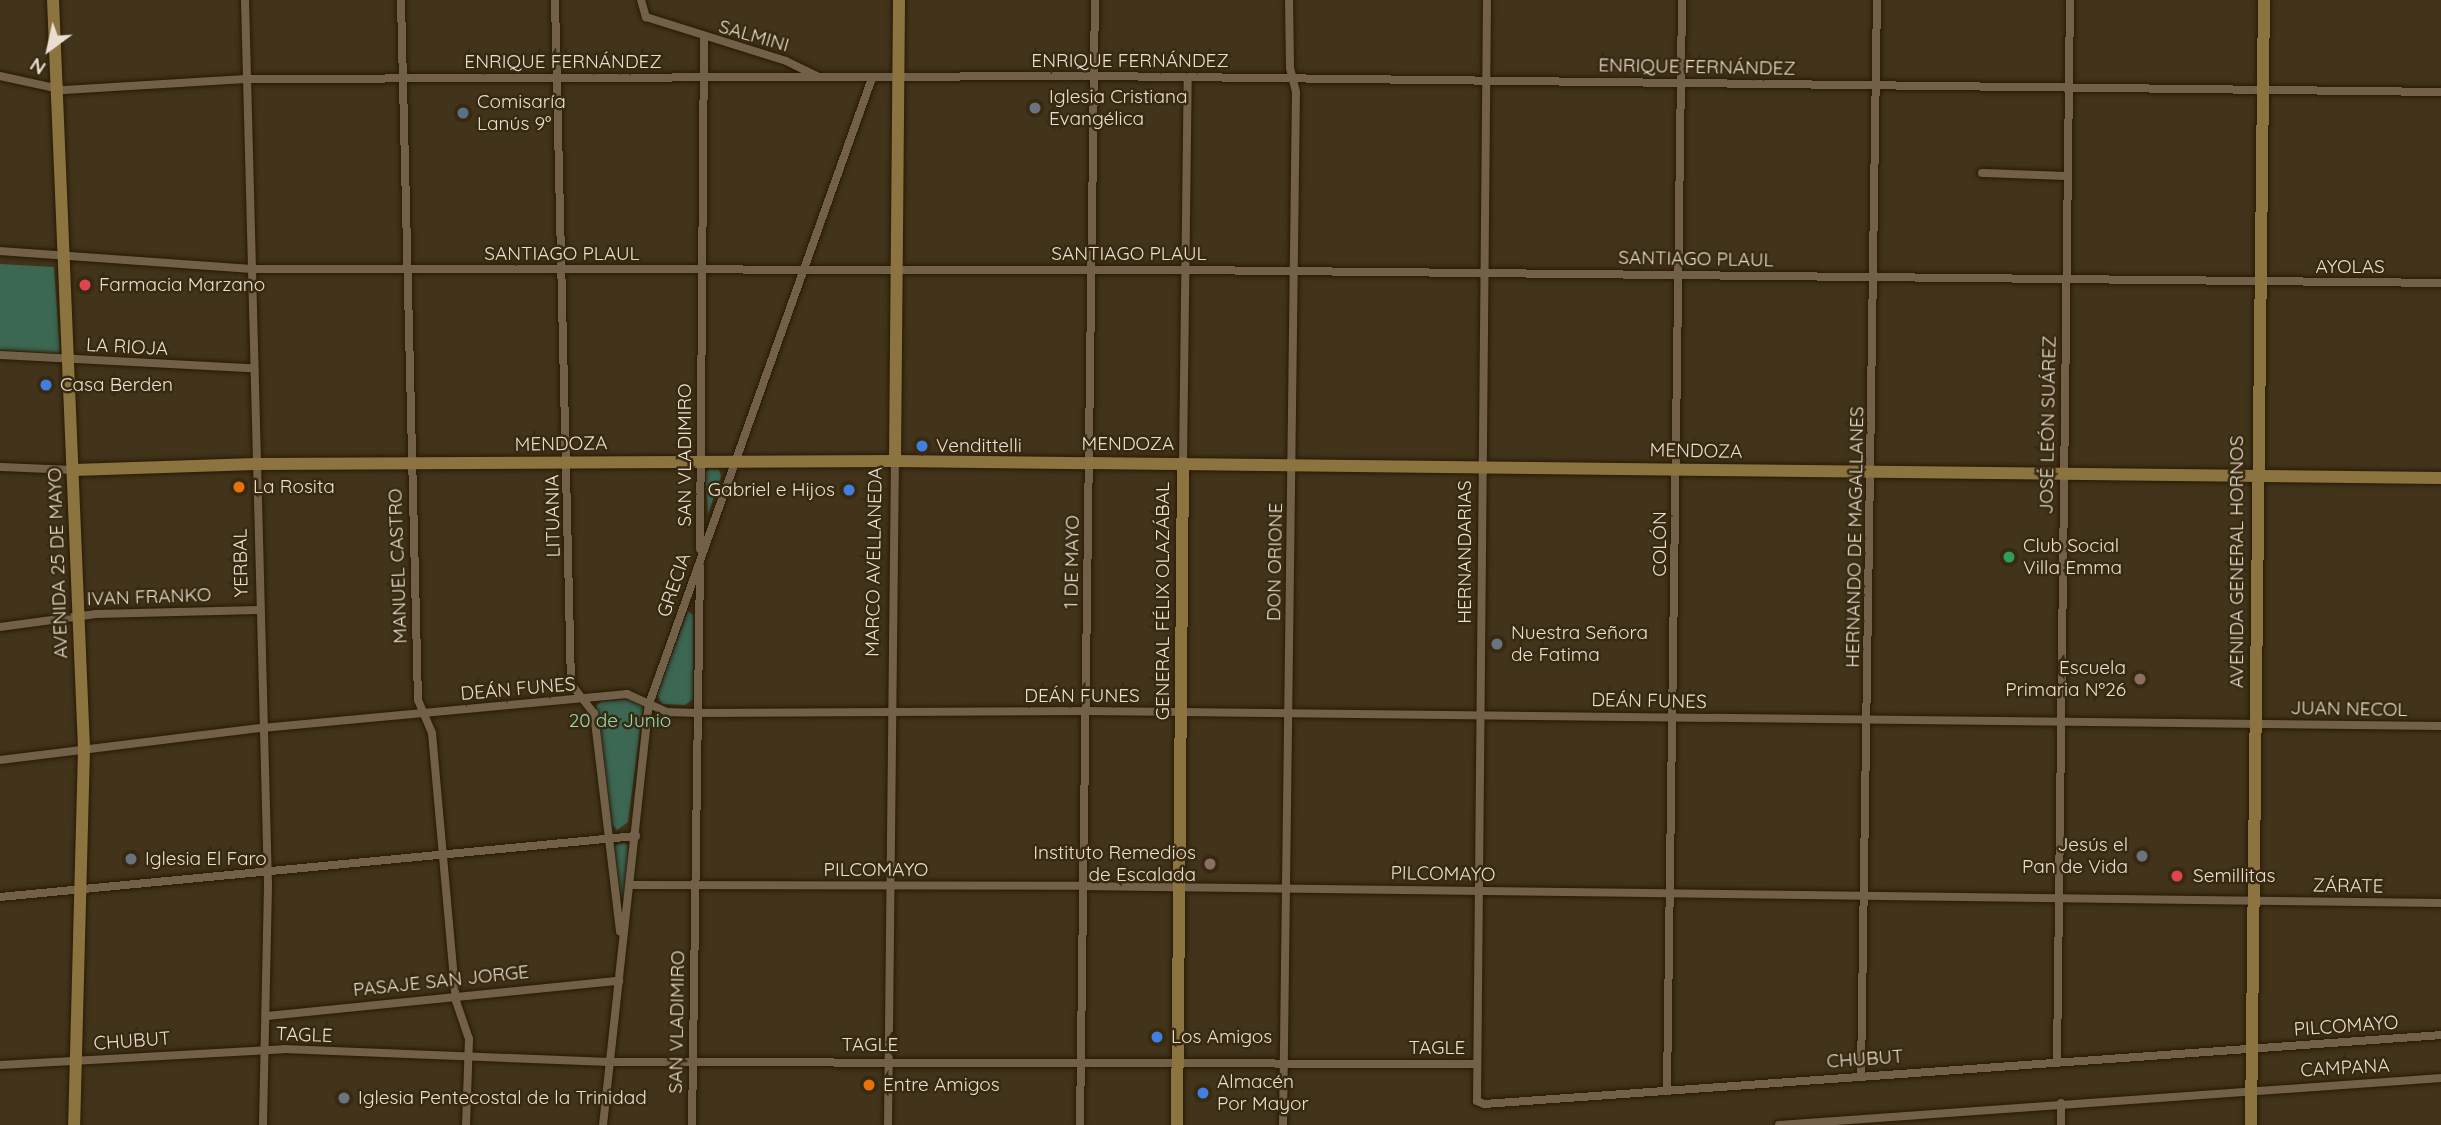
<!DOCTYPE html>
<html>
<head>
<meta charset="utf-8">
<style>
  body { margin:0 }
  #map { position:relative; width:2441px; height:1125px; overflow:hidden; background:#42331b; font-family:Quicksand,sans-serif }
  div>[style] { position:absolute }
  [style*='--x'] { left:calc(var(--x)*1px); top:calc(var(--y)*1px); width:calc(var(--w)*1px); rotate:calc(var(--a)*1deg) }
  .green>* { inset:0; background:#3c6753 }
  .roads { filter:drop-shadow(0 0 2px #281a03) drop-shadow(0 0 2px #281a03) }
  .street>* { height:8px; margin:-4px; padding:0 4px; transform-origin:4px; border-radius:4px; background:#726148 }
  .secondary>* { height:12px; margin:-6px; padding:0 6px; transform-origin:6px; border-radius:6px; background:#8c7440 }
  .dots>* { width:19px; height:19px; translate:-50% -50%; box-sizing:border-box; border:4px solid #382911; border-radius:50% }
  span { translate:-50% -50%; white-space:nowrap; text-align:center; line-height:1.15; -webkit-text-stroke:5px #382911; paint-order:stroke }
  .street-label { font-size:19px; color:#e9dfd1 }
  .poi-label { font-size:19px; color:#e9dfd1 }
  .left { translate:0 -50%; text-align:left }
  .right { translate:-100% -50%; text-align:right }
  .park-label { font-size:19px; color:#90dbb6 }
  .north { position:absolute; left:14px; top:14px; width:70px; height:70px; -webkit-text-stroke:5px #382911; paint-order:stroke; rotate:213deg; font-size:19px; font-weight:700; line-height:28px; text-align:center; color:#e9dfd1 }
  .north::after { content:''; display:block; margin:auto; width:24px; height:32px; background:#e9dfd1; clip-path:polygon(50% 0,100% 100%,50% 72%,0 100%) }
</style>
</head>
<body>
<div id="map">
  <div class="green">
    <i style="clip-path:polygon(0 264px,54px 267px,60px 354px,0 350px)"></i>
    <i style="clip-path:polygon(711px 469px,719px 470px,721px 476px,708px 514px,705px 472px)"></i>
    <i style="clip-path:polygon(688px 611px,693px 615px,693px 699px,685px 705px,662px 704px,657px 694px)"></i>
    <i style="clip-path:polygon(633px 699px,643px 706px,628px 822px,617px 830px,611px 823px,596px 706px,602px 701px)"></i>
    <i style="clip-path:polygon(624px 843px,628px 845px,626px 896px,619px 899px,613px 846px)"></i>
  </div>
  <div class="roads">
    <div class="street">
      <i style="--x:245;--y:0;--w:885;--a:88.51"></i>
      <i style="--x:268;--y:885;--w:240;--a:91.2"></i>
      <i style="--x:401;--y:0;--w:700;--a:88.61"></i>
      <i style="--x:418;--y:700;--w:36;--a:67"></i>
      <i style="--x:432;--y:733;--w:269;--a:84.9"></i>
      <i style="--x:456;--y:1001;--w:40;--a:71.1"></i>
      <i style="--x:469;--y:1039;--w:86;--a:92"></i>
      <i style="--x:555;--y:0;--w:684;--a:88.66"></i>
      <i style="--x:571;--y:684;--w:37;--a:52"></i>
      <i style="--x:594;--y:713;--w:220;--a:83.2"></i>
      <i style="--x:641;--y:0;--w:18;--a:74"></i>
      <i style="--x:646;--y:17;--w:147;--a:17.4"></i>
      <i style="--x:786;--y:61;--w:34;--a:26"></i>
      <i style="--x:1487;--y:0;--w:1101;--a:90.52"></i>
      <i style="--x:1477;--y:1101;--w:8;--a:23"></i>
      <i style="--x:1484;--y:1104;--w:959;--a:-4.12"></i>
      <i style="--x:0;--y:76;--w:66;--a:12.3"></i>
      <i style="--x:64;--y:90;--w:182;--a:-3.5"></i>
      <i style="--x:246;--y:79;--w:849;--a:-0.2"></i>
      <i style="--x:1095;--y:76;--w:1346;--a:0.68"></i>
      <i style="--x:1982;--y:173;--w:86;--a:2"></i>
      <i style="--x:0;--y:251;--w:252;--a:4.1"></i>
      <i style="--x:251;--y:269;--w:935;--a:0.06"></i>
      <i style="--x:1186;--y:270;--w:1255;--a:0.59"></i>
      <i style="--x:0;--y:355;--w:252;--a:3"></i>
      <i style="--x:1183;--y:463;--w:386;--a:-89.3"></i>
      <i style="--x:0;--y:467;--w:74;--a:2.3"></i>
      <i style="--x:700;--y:549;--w:511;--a:-89.55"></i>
      <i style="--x:0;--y:627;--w:97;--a:-7.7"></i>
      <i style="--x:96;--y:614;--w:162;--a:-1.4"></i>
      <i style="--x:0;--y:760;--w:264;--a:-7"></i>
      <i style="--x:262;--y:728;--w:367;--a:-5.3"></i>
      <i style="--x:627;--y:694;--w:44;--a:24.2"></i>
      <i style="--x:667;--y:712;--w:29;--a:2"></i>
      <i style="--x:696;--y:713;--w:390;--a:-0.3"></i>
      <i style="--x:1086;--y:711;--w:1355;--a:0.63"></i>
      <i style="--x:631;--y:885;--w:452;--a:0.1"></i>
      <i style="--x:1083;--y:886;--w:1358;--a:0.72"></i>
      <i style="--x:0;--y:897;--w:639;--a:-5.48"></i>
      <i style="--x:266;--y:1016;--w:355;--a:-5.7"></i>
      <i style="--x:2057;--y:1061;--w:1061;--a:-89.3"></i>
      <i style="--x:0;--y:1065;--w:284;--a:-3.2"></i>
      <i style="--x:284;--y:1049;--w:326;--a:2.3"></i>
      <i style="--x:610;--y:1062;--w:866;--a:0.13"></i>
      <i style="--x:1861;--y:1075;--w:1075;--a:-89.15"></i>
      <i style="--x:1667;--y:1089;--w:1089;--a:-89.21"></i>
      <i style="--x:603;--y:1125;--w:424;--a:-83.8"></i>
      <i style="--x:649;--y:704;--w:665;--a:-70.39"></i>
      <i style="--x:692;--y:1125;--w:559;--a:-89.18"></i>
      <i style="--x:888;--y:1125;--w:664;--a:-89.4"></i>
      <i style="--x:1080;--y:1125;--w:1125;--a:-89.24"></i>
      <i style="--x:1283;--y:1125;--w:1033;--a:-89.28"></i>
      <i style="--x:1296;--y:92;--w:25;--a:-104"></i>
      <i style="--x:1290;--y:68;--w:68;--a:-90.8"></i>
      <i style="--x:1779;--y:1125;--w:664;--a:-4.06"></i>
      <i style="--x:2061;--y:1125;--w:22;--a:-90"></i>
    </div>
    <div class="secondary">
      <i style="--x:53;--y:0;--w:750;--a:87.63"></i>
      <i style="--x:84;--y:749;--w:376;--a:91.5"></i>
      <i style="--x:895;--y:461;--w:461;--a:-89.5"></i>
      <i style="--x:74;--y:470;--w:181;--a:-1.9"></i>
      <i style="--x:255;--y:464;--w:640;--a:-0.27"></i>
      <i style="--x:895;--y:461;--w:1546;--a:0.63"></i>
      <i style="--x:1177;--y:1125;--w:662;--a:-89.48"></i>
      <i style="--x:2251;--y:1125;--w:1125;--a:-89.34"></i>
    </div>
  </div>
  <div class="dots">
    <i style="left:1035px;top:108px;background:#6b7280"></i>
    <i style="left:463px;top:113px;background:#5c6f8a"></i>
    <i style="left:85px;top:285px;background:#e0444e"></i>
    <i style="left:46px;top:385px;background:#3f7fe0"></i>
    <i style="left:922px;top:446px;background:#3f7fe0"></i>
    <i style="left:239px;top:487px;background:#e8710a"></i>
    <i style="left:849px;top:490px;background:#3f7fe0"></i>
    <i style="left:2009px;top:557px;background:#2e9e5b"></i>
    <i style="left:1497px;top:644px;background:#6b7280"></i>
    <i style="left:2140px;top:679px;background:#8d6e63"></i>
    <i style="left:2142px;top:856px;background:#6b7280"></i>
    <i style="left:131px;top:859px;background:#6b7280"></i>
    <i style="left:1210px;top:864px;background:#8d6e63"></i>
    <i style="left:2177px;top:876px;background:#e0444e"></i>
    <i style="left:1157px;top:1037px;background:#3f7fe0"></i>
    <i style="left:869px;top:1085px;background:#e8710a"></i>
    <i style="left:1203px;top:1093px;background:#3f7fe0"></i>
    <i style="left:344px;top:1098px;background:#6b7280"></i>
  </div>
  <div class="street-label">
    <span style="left:754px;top:36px;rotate:16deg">SALMINI</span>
    <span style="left:1130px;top:61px">ENRIQUE FERNÁNDEZ</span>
    <span style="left:563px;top:62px">ENRIQUE FERNÁNDEZ</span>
    <span style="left:1697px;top:67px;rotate:1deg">ENRIQUE FERNÁNDEZ</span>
    <span style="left:562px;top:254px">SANTIAGO PLAUL</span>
    <span style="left:1129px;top:254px">SANTIAGO PLAUL</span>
    <span style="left:1696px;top:259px;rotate:1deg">SANTIAGO PLAUL</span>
    <span style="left:2350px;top:267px">AYOLAS</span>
    <span style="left:127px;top:347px;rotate:3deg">LA RIOJA</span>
    <span style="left:2048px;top:425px;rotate:-89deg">JOSÉ LEÓN SUÁREZ</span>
    <span style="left:561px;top:444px;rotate:-1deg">MENDOZA</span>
    <span style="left:1128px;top:444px">MENDOZA</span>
    <span style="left:1696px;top:451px;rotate:1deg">MENDOZA</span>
    <span style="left:685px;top:455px;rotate:-90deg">SAN VLADIMIRO</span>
    <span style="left:553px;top:516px;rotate:-91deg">LITUANIA</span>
    <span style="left:1855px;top:537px;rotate:-89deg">HERNANDO DE MAGALLANES</span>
    <span style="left:1660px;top:544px;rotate:-90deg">COLÓN</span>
    <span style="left:1465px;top:552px;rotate:-90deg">HERNANDARIAS</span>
    <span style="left:874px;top:562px;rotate:-89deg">MARCO AVELLANEDA</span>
    <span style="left:1072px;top:562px;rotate:-89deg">1 DE MAYO</span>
    <span style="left:1275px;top:562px;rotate:-89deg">DON ORIONE</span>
    <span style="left:2237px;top:562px;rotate:-90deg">AVENIDA GENERAL HORNOS</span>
    <span style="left:58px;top:563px;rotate:-92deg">AVENIDA 25 DE MAYO</span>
    <span style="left:241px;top:563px;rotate:-91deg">YERBAL</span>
    <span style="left:398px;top:566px;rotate:-92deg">MANUEL CASTRO</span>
    <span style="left:674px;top:585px;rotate:-71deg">GRECIA</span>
    <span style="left:149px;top:597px;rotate:-2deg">IVAN FRANKO</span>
    <span style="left:1163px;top:601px;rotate:-90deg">GENERAL FÉLIX OLAZÁBAL</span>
    <span style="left:518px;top:689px;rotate:-5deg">DEÁN FUNES</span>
    <span style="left:1082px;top:696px">DEÁN FUNES</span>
    <span style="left:1649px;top:701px;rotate:1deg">DEÁN FUNES</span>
    <span style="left:2349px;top:709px;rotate:1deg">JUAN NECOL</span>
    <span style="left:876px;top:870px">PILCOMAYO</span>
    <span style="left:1443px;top:874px;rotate:1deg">PILCOMAYO</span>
    <span style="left:2348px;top:886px;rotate:1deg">ZÁRATE</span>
    <span style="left:441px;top:981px;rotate:-6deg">PASAJE SAN JORGE</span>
    <span style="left:677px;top:1022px;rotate:-89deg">SAN VLADIMIRO</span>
    <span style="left:2346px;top:1026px;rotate:-4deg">PILCOMAYO</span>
    <span style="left:304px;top:1035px;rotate:2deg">TAGLE</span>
    <span style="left:132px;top:1041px;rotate:-4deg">CHUBUT</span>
    <span style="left:870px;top:1045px">TAGLE</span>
    <span style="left:1437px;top:1048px">TAGLE</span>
    <span style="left:1865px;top:1059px;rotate:-4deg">CHUBUT</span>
    <span style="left:2345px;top:1068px;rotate:-3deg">CAMPANA</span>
  </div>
  <div class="poi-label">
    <span class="left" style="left:1049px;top:108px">Iglesia Cristiana<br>Evangélica</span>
    <span class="left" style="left:477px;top:113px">Comisaría<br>Lanús 9°</span>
    <span class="left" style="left:99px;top:285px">Farmacia Marzano</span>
    <span class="left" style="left:60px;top:385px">Casa Berden</span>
    <span class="left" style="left:936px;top:446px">Vendittelli</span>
    <span class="left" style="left:253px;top:487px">La Rosita</span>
    <span class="right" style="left:835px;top:490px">Gabriel e Hijos</span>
    <span class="left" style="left:2023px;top:557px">Club Social<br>Villa Emma</span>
    <span class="left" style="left:1511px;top:644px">Nuestra Señora<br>de Fatima</span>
    <span class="right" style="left:2126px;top:679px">Escuela<br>Primaria Nº26</span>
    <span class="right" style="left:2128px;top:856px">Jesús el<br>Pan de Vida</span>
    <span class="right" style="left:1196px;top:864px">Instituto Remedios<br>de Escalada</span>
    <span class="left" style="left:145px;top:859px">Iglesia El Faro</span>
    <span class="left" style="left:2193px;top:876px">Semillitas</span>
    <span class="left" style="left:1171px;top:1037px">Los Amigos</span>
    <span class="left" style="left:1217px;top:1093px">Almacén<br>Por Mayor</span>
    <span class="left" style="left:883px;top:1085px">Entre Amigos</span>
    <span class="left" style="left:358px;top:1098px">Iglesia Pentecostal de la Trinidad</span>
  </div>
  <div class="park-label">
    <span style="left:620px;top:721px">20 de Junio</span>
  </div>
  <div class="north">N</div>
</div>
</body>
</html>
